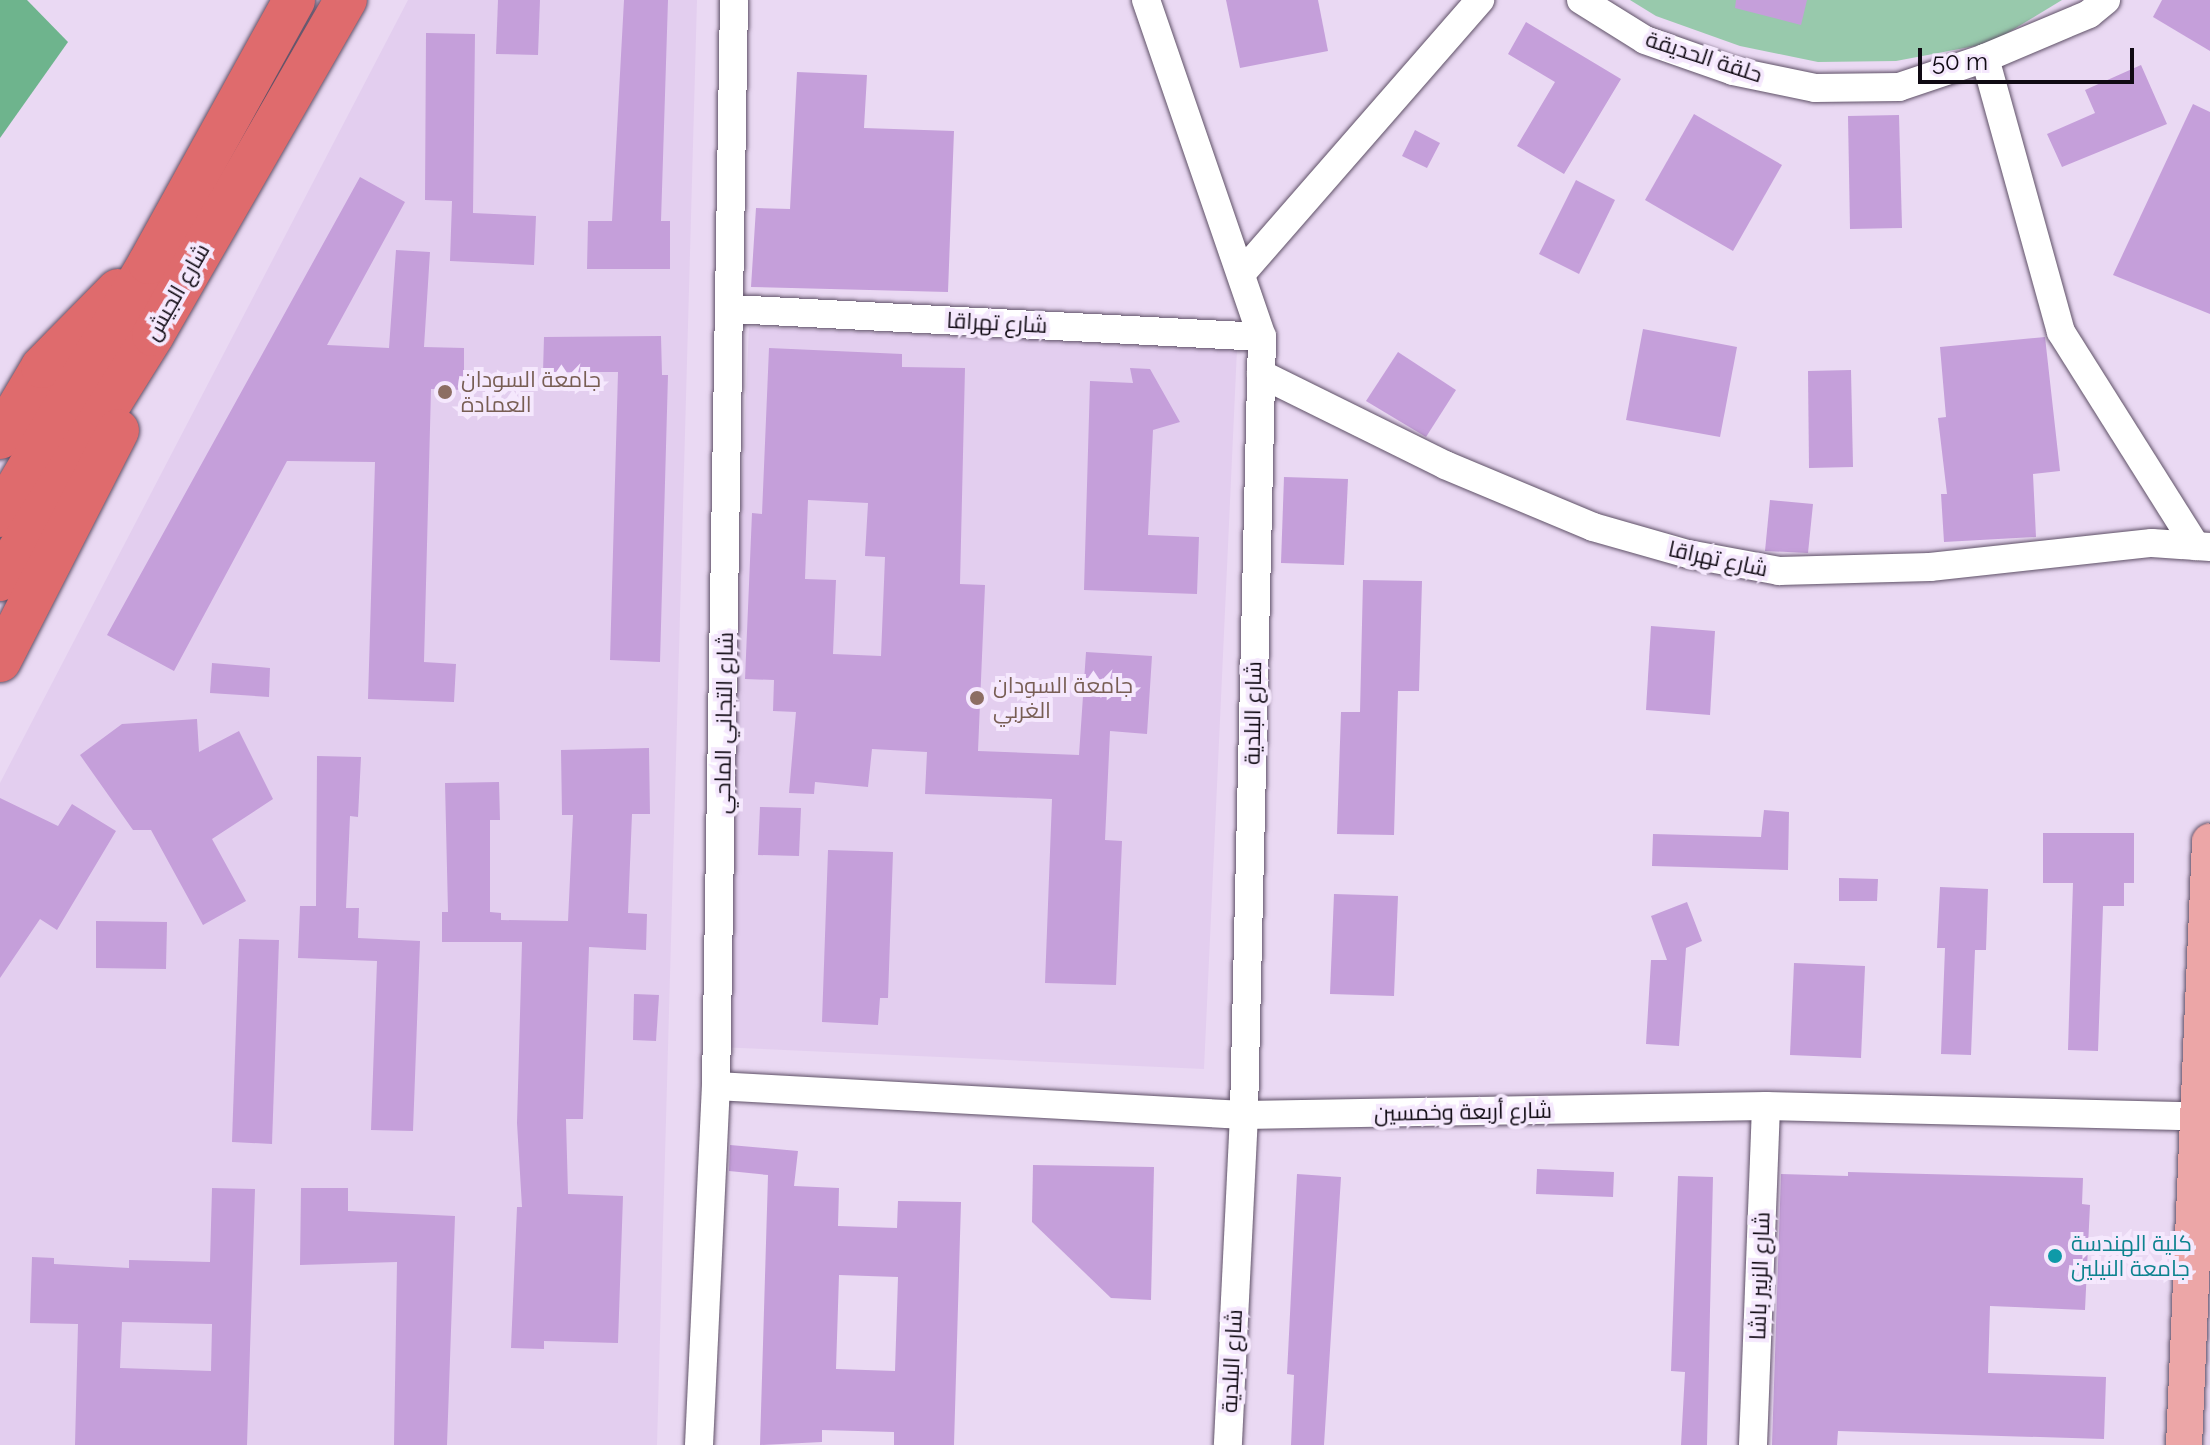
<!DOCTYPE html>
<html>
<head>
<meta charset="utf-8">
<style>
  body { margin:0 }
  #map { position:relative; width:2210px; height:1445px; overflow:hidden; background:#ead9f3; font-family:Raleway,Cairo,sans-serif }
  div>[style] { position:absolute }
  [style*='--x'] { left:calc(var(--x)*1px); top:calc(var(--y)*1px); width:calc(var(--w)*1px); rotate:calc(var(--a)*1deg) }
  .built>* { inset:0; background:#e3ceef }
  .green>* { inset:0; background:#98c9ac }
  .forest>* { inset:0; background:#6eb48d }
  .building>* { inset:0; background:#c59fda }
  .roads { filter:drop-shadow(0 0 2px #5f5167) drop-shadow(0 0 2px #5f5167) }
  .minor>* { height:28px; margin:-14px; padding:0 14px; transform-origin:14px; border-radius:14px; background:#fff }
  .major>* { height:36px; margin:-18px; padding:0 18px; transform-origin:18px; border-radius:18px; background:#eca6a7 }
  .highway>* { height:42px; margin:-21px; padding:0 21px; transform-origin:21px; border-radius:21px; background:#df6b6d }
  .dots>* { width:22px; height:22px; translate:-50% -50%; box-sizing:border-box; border:4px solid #f5e8fd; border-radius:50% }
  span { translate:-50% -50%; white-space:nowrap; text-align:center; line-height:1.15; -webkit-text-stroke:8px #f5e8fd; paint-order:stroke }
  .street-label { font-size:22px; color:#100a13 }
  .education-label { font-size:22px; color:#785e54 }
  .left { translate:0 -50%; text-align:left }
  .culture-label { font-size:22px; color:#0d838f }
  .scale { position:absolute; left:1918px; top:48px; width:216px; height:36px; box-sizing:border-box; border:4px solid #100a13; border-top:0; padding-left:10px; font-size:24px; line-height:28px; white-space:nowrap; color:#100a13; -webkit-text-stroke:6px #f5e8fd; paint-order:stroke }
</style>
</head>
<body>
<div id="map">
  <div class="built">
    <i style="clip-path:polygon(408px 0,697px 0,657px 1445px,0 1445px,0 783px)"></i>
    <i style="clip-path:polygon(749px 327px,1237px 349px,1204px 1069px,717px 1047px)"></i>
  </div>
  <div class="green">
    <i style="clip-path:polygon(1630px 0,2062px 0,1991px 43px,1896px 61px,1818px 62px,1740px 46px,1656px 16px)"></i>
  </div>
  <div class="forest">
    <i style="clip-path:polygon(0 0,27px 0,68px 42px,0 138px)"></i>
  </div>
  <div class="building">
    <i style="clip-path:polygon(498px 0,540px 0,538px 55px,496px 54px)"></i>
    <i style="clip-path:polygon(624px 0,668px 0,661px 221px,670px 221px,670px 269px,587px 269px,588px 221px,612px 221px)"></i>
    <i style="clip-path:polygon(1226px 0,1318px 0,1328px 51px,1240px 68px)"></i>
    <i style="clip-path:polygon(1736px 0,1807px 0,1801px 25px,1735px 8px)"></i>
    <i style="clip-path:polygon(2162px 0,2210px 0,2210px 51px,2153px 17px)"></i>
    <i style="clip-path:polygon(1526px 22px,1621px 79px,1564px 174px,1517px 146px,1555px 82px,1508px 54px)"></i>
    <i style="clip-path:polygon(426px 33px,475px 34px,473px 213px,536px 216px,534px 265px,450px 261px,452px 201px,425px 200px)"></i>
    <i style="clip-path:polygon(2141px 65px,2167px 124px,2062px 167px,2047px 134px,2095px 113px,2085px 90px)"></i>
    <i style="clip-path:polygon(797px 72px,867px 75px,864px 128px,954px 131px,948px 292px,751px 287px,756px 208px,790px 209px)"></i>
    <i style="clip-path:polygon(2193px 104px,2210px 112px,2210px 314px,2113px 275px)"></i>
    <i style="clip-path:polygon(1694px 114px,1782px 165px,1733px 251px,1645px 200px)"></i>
    <i style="clip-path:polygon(1899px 115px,1902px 228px,1850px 229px,1848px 116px)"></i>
    <i style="clip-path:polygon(1415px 130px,1440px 143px,1427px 168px,1402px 156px)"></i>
    <i style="clip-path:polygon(360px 177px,405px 202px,327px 345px,389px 348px,396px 250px,430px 252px,424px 347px,464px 348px,464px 390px,431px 389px,424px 662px,456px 664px,454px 702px,368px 699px,375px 462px,287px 461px,174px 671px,107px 635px)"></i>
    <i style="clip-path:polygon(1576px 180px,1615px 200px,1579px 274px,1539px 254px)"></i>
    <i style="clip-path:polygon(1643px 329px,1737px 347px,1720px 437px,1626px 420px)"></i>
    <i style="clip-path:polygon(661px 336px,662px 375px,668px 375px,660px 662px,610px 660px,618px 372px,543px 372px,544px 337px)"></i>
    <i style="clip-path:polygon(2045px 337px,2060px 471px,2033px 474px,2036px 537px,1944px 542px,1941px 494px,1947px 494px,1938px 418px,1946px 417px,1940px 347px)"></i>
    <i style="clip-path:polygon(evenodd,769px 348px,902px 354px,902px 367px,965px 368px,960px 584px,985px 585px,978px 751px,1079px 755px,1086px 652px,1152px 656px,1147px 734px,1110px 731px,1105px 840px,1122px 841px,1116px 985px,1045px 983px,1052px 799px,925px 794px,927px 752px,872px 749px,868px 787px,815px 782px,814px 794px,789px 793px,796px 712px,773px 711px,774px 680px,745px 679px,752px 513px,762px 514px,769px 348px,808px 500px,868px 503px,865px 556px,885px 557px,881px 656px,833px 654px,836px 580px,805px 579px,808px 500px)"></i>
    <i style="clip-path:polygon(1398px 352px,1456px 390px,1426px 437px,1366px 401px)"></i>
    <i style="clip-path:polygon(1130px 368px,1150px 369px,1180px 422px,1153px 430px,1148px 535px,1199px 537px,1197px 594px,1084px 590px,1090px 381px,1133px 383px)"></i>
    <i style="clip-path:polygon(1851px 370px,1853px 467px,1809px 468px,1808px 371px)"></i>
    <i style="clip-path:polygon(1284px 477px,1348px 479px,1344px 565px,1281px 563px)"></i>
    <i style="clip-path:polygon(1770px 500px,1813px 504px,1808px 553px,1765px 551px)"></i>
    <i style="clip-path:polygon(1363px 580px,1422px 581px,1419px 691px,1398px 691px,1394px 835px,1337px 834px,1341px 712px,1360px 712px)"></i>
    <i style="clip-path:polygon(1651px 626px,1715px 631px,1710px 715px,1646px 710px)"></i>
    <i style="clip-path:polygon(212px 663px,270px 668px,269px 697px,210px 693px)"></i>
    <i style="clip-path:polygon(197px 719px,199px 752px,239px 731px,273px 799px,212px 839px,246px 901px,203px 925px,151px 830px,133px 830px,80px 755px,122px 724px)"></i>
    <i style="clip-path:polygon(649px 748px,650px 814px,632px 814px,628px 913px,647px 914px,646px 950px,589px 947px,583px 1119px,566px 1119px,568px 1194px,623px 1196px,618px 1343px,544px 1341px,544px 1349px,511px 1348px,517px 1207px,522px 1207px,517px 1123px,522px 942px,442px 942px,442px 912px,448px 912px,445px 783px,499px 782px,500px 820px,490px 820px,490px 912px,501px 913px,501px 920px,568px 921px,573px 815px,562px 815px,561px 750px)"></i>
    <i style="clip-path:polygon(317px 756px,361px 757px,358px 817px,350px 816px,346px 908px,359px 908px,358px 938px,420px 941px,413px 1131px,371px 1130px,377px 961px,298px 958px,300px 906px,316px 906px)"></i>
    <i style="clip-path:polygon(0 798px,58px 826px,72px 804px,116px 831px,57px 930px,40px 919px,0 978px)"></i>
    <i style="clip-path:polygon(760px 807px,801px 808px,799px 856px,758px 855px)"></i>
    <i style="clip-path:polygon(1764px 810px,1789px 812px,1788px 870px,1652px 866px,1653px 834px,1761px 837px)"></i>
    <i style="clip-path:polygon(2043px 833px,2134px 833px,2134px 883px,2124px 883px,2124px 906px,2103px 906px,2098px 1051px,2068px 1050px,2073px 883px,2043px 883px)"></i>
    <i style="clip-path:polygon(828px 850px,893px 852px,888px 998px,880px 998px,878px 1025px,822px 1022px)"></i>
    <i style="clip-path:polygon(1839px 878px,1878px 879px,1877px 901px,1839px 901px)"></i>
    <i style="clip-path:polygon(1940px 887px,1988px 889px,1986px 950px,1975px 950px,1971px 1055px,1941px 1054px,1945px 948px,1937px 948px)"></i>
    <i style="clip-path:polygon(1334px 894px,1398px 896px,1394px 996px,1330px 994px)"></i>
    <i style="clip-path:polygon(1687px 902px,1702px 941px,1686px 948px,1679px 1046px,1646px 1044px,1651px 960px,1667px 960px,1651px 916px)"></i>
    <i style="clip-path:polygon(96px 921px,167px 922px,166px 969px,96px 968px)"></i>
    <i style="clip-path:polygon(239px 939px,279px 940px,272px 1144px,232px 1142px)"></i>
    <i style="clip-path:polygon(1794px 963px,1865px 966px,1861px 1058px,1790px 1055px)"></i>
    <i style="clip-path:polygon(634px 994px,659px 995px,656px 1041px,633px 1040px)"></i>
    <i style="clip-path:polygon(evenodd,730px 1145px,798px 1151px,794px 1186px,839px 1188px,838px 1226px,897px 1228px,898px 1201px,961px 1202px,954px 1445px,894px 1445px,894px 1432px,822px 1430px,822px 1442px,760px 1445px,768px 1175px,729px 1171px,730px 1145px,839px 1275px,898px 1277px,895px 1371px,836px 1369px,839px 1275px)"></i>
    <i style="clip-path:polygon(1033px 1165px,1154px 1167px,1151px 1300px,1111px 1298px,1032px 1222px)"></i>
    <i style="clip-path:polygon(1537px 1169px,1614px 1172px,1613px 1197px,1536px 1194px)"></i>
    <i style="clip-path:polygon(1848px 1172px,2083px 1178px,2082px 1204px,2090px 1205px,2085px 1310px,1990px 1306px,1988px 1373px,2106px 1377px,2104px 1439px,1838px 1431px,1837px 1445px,1772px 1445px,1781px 1174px,1848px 1176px)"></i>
    <i style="clip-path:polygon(1297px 1174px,1341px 1177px,1324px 1445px,1291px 1445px,1294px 1375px,1287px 1374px)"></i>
    <i style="clip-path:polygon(1678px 1176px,1713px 1177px,1707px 1445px,1681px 1445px,1685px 1372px,1671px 1371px)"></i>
    <i style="clip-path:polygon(evenodd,212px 1188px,255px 1189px,247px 1445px,75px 1445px,78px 1324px,30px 1323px,32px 1257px,54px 1258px,54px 1264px,129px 1268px,129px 1260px,210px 1262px,212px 1188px,122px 1322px,212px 1324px,211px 1371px,120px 1368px,122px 1322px)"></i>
    <i style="clip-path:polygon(301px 1188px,348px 1188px,348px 1211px,455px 1216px,447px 1445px,394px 1445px,397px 1262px,300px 1265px)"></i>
  </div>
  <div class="roads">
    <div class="minor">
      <i style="--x:1146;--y:0;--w:356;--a:71"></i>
      <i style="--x:1262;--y:337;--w:778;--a:91.33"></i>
      <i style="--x:1244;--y:1115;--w:330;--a:92.8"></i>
      <i style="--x:1581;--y:0;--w:75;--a:32"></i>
      <i style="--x:1645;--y:40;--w:93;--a:19.4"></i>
      <i style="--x:1733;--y:71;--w:84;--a:11.7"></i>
      <i style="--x:1815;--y:88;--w:84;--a:-0.7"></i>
      <i style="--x:1899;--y:87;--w:91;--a:-18.6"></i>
      <i style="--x:1985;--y:58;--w:113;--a:-22.9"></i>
      <i style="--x:2089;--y:14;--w:22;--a:-39"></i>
      <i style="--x:1985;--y:58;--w:284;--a:74.5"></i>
      <i style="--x:2061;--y:332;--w:253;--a:57.8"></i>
      <i style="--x:1241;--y:274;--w:364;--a:-48.9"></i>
      <i style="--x:732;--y:309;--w:531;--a:3.02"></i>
      <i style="--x:1261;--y:374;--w:205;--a:26.3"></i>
      <i style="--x:1445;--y:465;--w:160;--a:22.7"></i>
      <i style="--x:1593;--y:527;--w:99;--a:15.9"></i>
      <i style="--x:1688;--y:554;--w:93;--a:10.6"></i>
      <i style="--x:1779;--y:571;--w:151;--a:-1.5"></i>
      <i style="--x:1930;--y:567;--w:223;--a:-6.2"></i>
      <i style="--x:2152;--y:543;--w:58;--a:3.9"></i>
      <i style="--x:716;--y:1086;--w:529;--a:3.14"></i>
      <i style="--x:1244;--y:1115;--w:522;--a:-0.99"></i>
      <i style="--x:1766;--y:1106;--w:444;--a:1.4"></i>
      <i style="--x:699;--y:1445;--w:359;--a:-87.3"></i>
      <i style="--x:716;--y:1086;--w:1086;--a:-89.05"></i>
      <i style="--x:1753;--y:1445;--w:339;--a:-87.8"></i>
    </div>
    <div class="major">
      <i style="--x:2184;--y:1445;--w:604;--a:-87.53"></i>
    </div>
    <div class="highway">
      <i style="--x:0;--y:438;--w:82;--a:-59.4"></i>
      <i style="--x:42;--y:367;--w:108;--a:-45.4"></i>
      <i style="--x:0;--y:516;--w:294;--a:-59.5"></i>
      <i style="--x:149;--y:263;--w:300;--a:-61.1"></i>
      <i style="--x:0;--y:580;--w:289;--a:-58"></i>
      <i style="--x:153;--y:335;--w:387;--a:-60.1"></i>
      <i style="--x:0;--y:661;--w:259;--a:-62.9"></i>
    </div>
  </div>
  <div class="dots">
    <i style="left:445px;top:392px;background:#8d6e63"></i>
    <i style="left:977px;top:698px;background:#8d6e63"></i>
    <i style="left:2055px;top:1256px;background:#0f9aa8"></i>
  </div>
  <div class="street-label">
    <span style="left:1704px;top:57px;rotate:18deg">حلقة الحديقة</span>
    <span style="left:177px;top:292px;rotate:-60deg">شارع الجيش</span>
    <span style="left:997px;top:323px;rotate:3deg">شارع تهراقا</span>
    <span style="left:1718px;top:559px;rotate:12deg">شارع تهراقا</span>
    <span style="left:1253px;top:713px;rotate:-89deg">شارع البلدية</span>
    <span style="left:724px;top:723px;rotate:-89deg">شارع التجاني الماحي</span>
    <span style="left:1463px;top:1112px;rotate:-1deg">شارع أربعة وخمسين</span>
    <span style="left:1760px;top:1276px;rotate:-88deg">شارع الزبير باشا</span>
    <span style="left:1232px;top:1361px;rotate:-87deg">شارع البلدية</span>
  </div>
  <div class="education-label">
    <span class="left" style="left:461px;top:392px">جامعة السودان<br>العمادة</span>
    <span class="left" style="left:993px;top:698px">جامعة السودان<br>الغربي</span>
  </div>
  <div class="culture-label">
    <span class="left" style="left:2071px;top:1256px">كلية الهندسة<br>جامعة النيلين</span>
  </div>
  <div class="scale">50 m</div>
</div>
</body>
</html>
